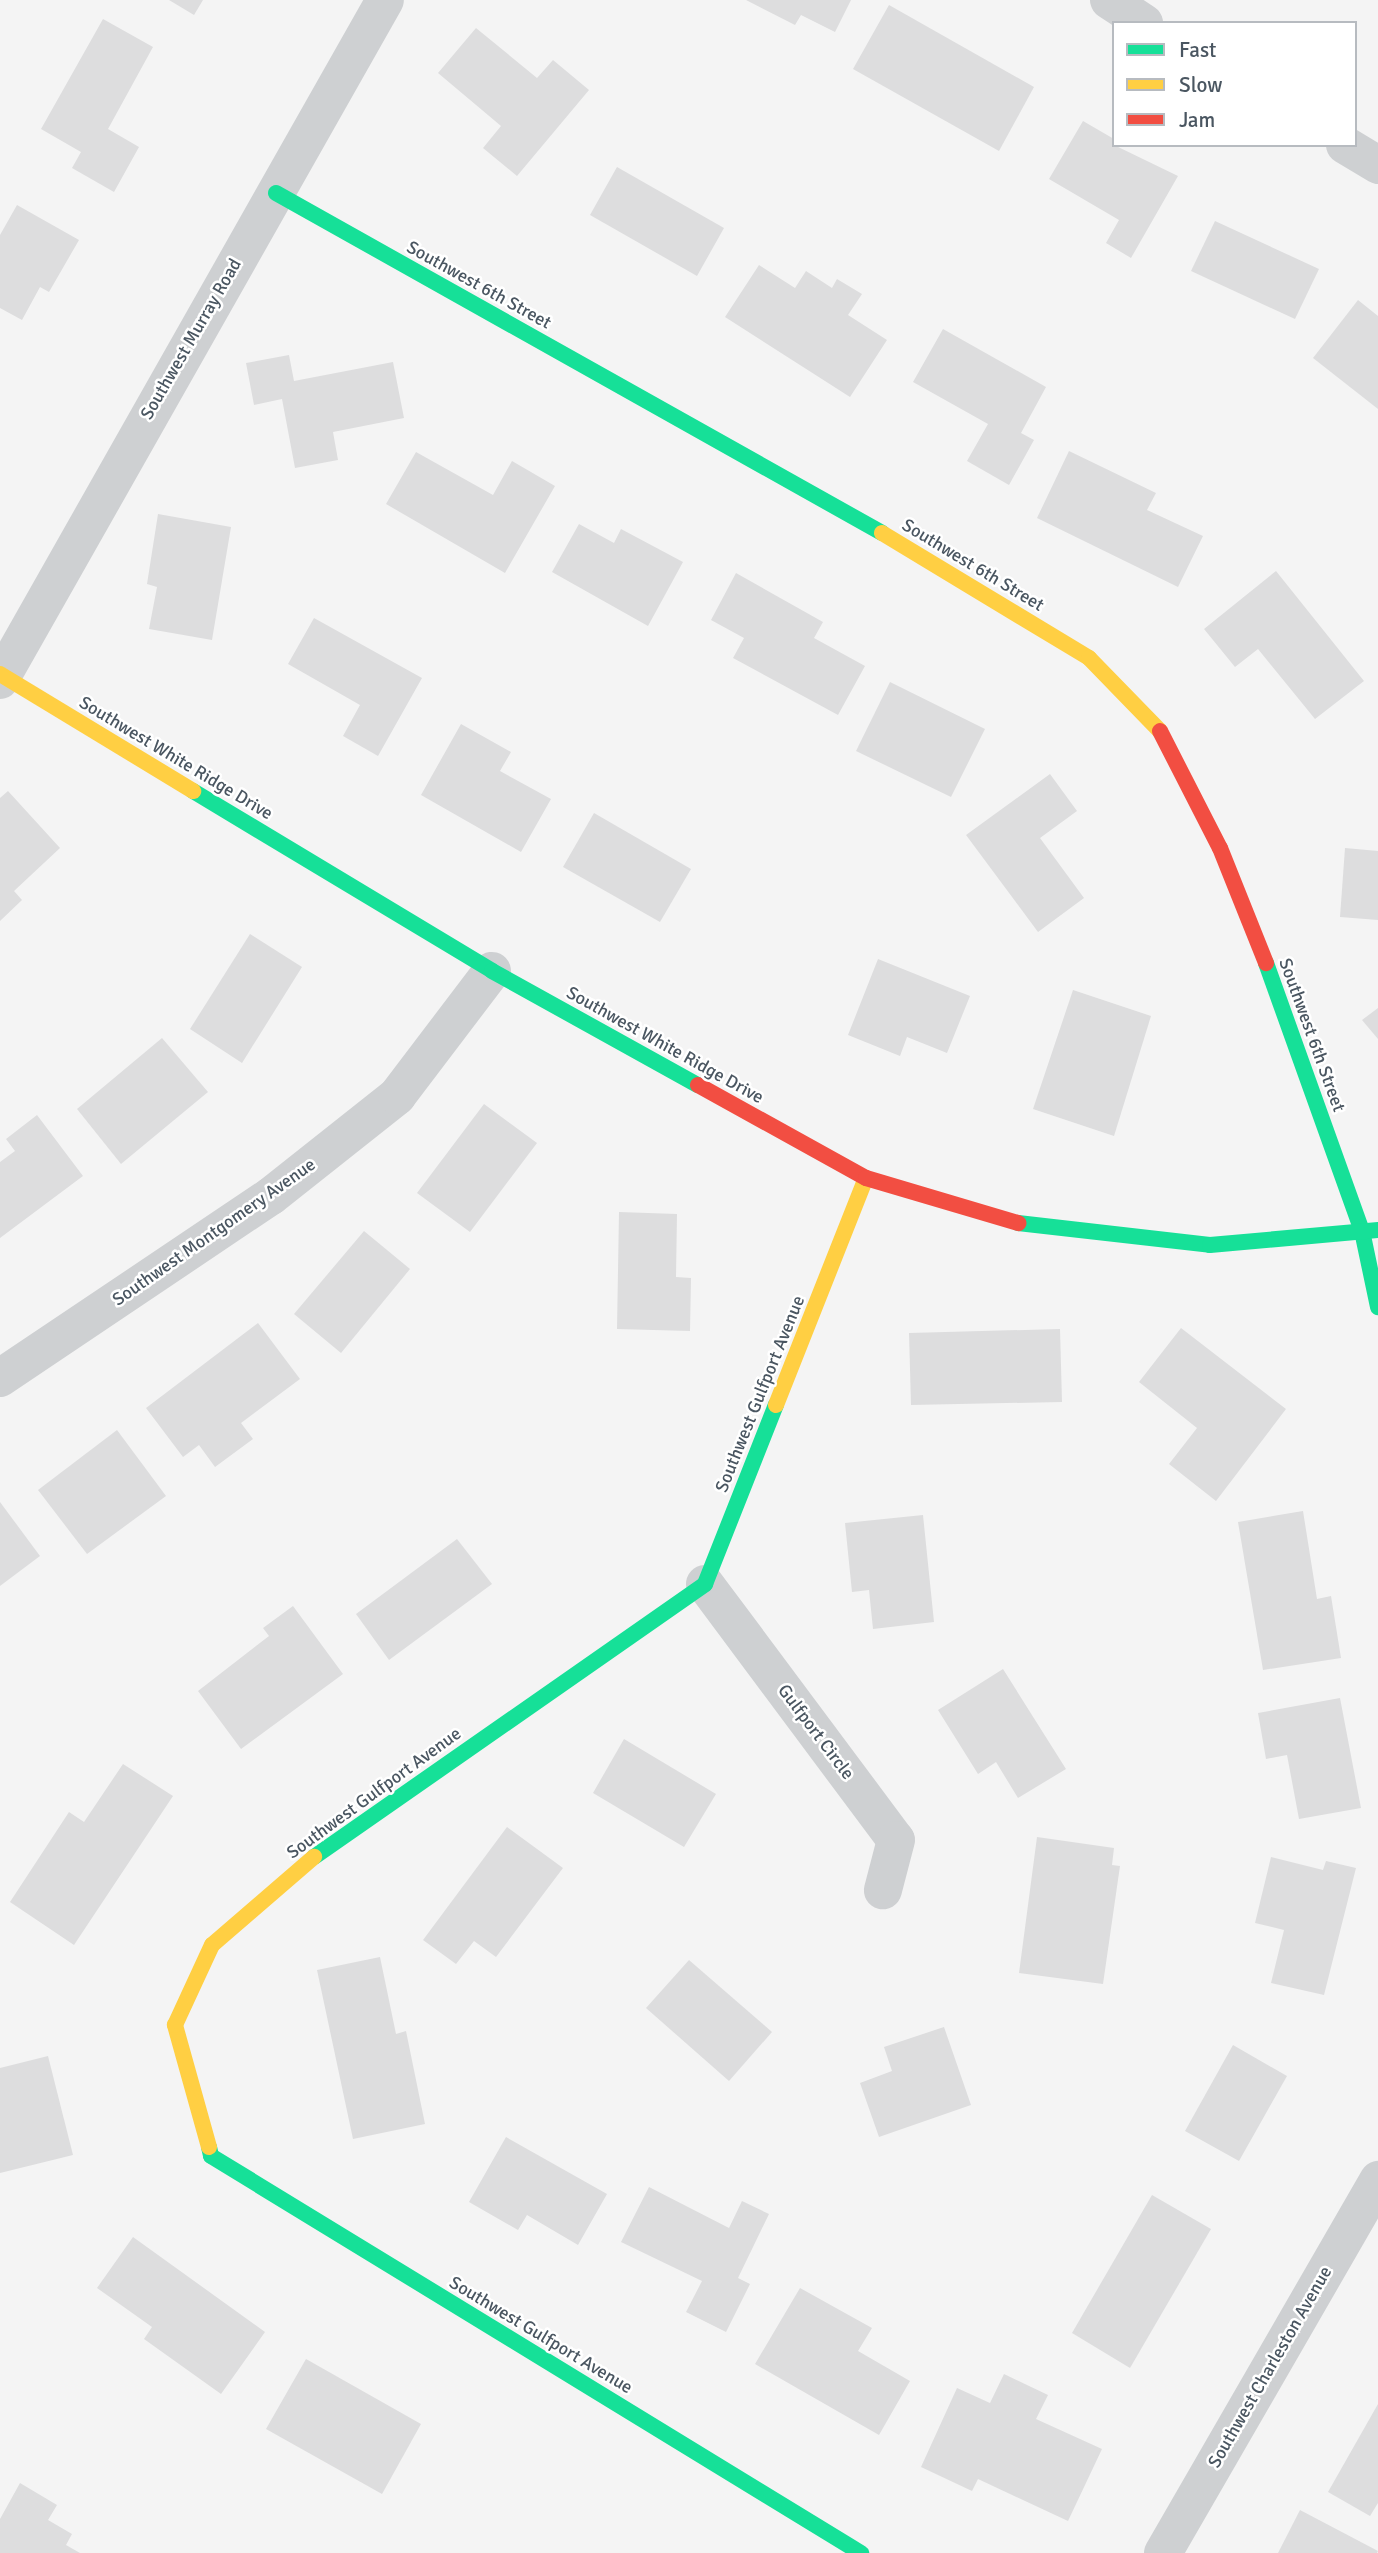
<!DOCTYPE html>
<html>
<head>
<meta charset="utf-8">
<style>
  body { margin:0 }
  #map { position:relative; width:1378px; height:2553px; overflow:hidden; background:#f4f4f4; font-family:Signika,sans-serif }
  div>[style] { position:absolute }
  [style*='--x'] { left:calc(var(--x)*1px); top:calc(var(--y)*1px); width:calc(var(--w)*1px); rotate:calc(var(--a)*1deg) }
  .building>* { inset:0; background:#ddddde }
  .street>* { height:38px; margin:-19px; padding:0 19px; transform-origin:19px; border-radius:19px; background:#ced0d2 }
  .fast>* { height:16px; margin:-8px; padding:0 8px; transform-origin:8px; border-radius:8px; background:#16e098 }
  .slow>* { height:16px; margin:-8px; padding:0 8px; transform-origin:8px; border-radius:8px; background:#ffcf43 }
  .jam>* { height:16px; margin:-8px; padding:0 8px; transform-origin:8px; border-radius:8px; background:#f24e42 }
  span { translate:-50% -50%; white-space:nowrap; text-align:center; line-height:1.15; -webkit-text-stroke:5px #fff; paint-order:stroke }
  .street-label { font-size:18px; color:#4a5661 }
  .legend { position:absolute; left:1112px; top:21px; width:245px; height:126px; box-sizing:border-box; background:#fff; border:2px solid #b7bbc0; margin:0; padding:9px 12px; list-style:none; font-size:21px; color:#4a5661 }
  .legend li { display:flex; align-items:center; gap:14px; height:35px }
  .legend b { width:35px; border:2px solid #b7bbc0 }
</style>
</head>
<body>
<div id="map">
  <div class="building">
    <i style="clip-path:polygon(169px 0,203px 0,194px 15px)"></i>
    <i style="clip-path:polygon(746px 0,851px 0,835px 32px,801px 15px,795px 25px)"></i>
    <i style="clip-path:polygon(889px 5px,1034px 87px,999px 151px,853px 69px)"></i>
    <i style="clip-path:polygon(103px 19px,153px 47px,108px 129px,139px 147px,114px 192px,72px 168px,81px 152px,41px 129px)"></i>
    <i style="clip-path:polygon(476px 28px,537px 78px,553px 60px,589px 90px,517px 176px,483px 148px,501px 126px,438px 73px)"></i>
    <i style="clip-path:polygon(1083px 121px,1114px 139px,1114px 145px,1178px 176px,1131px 258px,1106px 243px,1119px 220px,1049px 179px)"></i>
    <i style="clip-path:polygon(617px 167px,724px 228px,697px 276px,590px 215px)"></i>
    <i style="clip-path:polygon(17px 205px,79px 240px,49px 292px,40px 287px,22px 320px,0 308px,0 235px)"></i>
    <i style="clip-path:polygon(1215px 221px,1319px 269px,1295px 319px,1191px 271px)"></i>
    <i style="clip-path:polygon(759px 265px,795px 288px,806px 271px,832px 288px,837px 279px,862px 294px,848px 315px,887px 340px,850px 397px,725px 317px)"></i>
    <i style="clip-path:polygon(1358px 300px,1378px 316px,1378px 409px,1313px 358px)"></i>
    <i style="clip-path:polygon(943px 329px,1046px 387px,1021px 433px,1034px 440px,1009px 485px,967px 461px,988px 424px,913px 382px)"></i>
    <i style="clip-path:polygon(289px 355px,294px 381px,393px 362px,404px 418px,333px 432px,338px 460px,295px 468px,282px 399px,254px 405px,246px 363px)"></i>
    <i style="clip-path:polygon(1069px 451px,1156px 493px,1147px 510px,1203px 536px,1178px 587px,1037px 518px)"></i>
    <i style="clip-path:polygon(416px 452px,493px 495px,512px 461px,555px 486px,505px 573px,386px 504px)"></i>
    <i style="clip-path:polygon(158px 514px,231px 527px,212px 640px,149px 629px,157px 587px,147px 584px)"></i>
    <i style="clip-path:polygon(579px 524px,614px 543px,621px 529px,683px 562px,648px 626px,552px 572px)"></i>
    <i style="clip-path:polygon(1276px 571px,1364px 681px,1315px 719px,1258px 649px,1235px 667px,1204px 629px)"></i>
    <i style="clip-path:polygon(736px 573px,823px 622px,814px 638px,865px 666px,838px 715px,733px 658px,744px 638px,711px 620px)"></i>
    <i style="clip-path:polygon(314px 618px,422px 678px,378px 756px,343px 736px,360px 705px,288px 664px)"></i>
    <i style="clip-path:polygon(890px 682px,985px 729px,951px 797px,856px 751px)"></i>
    <i style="clip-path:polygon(461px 724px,511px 752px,500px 771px,551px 799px,521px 852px,421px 795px)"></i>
    <i style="clip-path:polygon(1050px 774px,1077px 811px,1040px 838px,1084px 898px,1038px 932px,966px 835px)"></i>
    <i style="clip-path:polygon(8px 791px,60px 848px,14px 891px,22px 900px,0 921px,0 798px)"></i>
    <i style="clip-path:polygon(594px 813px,691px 869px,660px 922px,563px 867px)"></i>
    <i style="clip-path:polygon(1345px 848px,1378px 851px,1378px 920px,1340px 917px)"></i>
    <i style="clip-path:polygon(250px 934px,302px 967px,242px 1063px,190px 1029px)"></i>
    <i style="clip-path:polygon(878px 959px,970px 996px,947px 1053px,907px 1037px,900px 1056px,848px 1035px)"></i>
    <i style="clip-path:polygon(1073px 990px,1151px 1016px,1114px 1136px,1033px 1109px)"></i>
    <i style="clip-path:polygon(1378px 1008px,1378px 1039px,1362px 1020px)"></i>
    <i style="clip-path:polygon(162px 1038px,208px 1092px,121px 1164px,77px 1109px)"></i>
    <i style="clip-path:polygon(484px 1104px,537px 1143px,470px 1232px,417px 1193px)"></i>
    <i style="clip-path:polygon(37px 1115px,83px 1176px,0 1238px,0 1162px,15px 1151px,6px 1139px)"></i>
    <i style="clip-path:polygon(619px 1212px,677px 1214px,676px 1277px,691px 1278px,690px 1331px,617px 1329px)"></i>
    <i style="clip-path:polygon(364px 1231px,410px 1269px,341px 1353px,294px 1314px)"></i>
    <i style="clip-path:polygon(258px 1323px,300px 1379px,241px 1423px,253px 1439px,215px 1467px,199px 1445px,183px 1457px,146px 1408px)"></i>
    <i style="clip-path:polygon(1181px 1328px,1286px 1409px,1216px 1501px,1169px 1464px,1197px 1428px,1139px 1382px)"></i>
    <i style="clip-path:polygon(1060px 1329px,1062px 1402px,911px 1405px,909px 1333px)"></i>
    <i style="clip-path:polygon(117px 1430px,166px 1496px,87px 1554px,38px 1490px)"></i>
    <i style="clip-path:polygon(0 1502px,40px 1556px,0 1586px)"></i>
    <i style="clip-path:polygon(1303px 1511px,1317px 1599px,1331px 1596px,1341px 1658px,1263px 1670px,1238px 1522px)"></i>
    <i style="clip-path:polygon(923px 1515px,934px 1622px,873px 1629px,869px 1590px,852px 1592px,845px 1523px)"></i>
    <i style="clip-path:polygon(457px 1539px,492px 1584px,389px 1660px,356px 1614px)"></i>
    <i style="clip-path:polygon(293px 1606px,343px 1674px,241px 1749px,198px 1691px,269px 1636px,263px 1628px)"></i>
    <i style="clip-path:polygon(1003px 1669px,1066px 1769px,1018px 1798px,996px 1762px,978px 1774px,938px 1710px)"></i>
    <i style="clip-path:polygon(1340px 1698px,1361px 1808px,1299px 1819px,1287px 1755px,1266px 1759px,1258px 1713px)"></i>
    <i style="clip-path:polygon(624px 1739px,716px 1794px,684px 1847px,593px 1793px)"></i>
    <i style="clip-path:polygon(123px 1764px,173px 1796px,74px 1945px,10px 1902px,69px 1812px,84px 1822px)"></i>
    <i style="clip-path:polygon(507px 1827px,563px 1868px,496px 1957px,474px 1941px,456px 1964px,423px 1940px)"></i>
    <i style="clip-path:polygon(1037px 1837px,1114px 1848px,1112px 1865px,1120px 1866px,1103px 1984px,1019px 1973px)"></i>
    <i style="clip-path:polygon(1271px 1857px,1323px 1870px,1326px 1861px,1356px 1868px,1324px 1995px,1271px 1983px,1284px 1930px,1255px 1923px)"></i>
    <i style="clip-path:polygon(380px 1957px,396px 2034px,406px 2031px,425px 2124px,353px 2139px,317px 1970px)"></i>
    <i style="clip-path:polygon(689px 1960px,772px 2032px,729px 2081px,646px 2008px)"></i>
    <i style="clip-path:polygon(944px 2027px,971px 2105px,879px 2137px,860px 2083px,892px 2071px,884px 2047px)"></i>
    <i style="clip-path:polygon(1233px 2045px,1287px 2076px,1239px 2161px,1185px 2131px)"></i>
    <i style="clip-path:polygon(48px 2056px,73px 2155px,0 2173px,0 2068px)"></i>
    <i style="clip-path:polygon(506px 2137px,607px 2194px,578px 2245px,527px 2215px,518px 2230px,469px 2202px)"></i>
    <i style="clip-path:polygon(649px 2187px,729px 2228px,742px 2201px,769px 2214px,738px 2278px,750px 2284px,726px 2332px,686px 2312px,702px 2281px,621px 2242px)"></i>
    <i style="clip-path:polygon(1152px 2195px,1211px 2229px,1130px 2368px,1072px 2333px)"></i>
    <i style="clip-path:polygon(133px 2237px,265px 2332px,221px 2394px,144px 2339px,152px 2327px,97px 2288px)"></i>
    <i style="clip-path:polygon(800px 2288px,872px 2328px,858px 2351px,910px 2381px,879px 2435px,755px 2364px)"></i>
    <i style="clip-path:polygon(306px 2359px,421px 2424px,382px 2494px,266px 2429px)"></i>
    <i style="clip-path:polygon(1004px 2374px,1048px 2395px,1036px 2419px,1102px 2449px,1068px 2521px,978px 2479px,972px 2491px,921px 2467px,957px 2388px,990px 2403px)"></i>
    <i style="clip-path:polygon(1378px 2404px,1378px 2503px,1370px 2516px,1328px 2492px)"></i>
    <i style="clip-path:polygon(20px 2483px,57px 2505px,48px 2520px,72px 2534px,66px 2545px,80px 2553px,0 2553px,0 2519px)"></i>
    <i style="clip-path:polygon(1300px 2510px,1378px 2551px,1377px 2553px,1278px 2553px)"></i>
  </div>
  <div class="street">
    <i style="--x:1109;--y:0;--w:42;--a:33.3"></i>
    <i style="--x:1345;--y:145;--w:39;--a:31"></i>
    <i style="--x:0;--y:680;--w:781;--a:-60.48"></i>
    <i style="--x:0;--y:1378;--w:326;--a:-33.9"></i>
    <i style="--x:271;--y:1196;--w:161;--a:-38.4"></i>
    <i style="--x:397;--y:1096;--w:157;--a:-52.8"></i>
    <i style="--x:705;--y:1584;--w:319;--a:53.3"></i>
    <i style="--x:896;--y:1840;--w:52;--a:104.6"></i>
    <i style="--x:1163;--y:2553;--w:431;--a:-60"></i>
  </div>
  <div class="fast">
    <i style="--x:276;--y:193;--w:695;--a:29.29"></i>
    <i style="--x:193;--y:791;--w:349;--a:31"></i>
    <i style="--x:492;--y:971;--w:235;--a:29"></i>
    <i style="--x:1266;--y:963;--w:285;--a:70.3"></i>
    <i style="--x:1362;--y:1231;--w:78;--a:78.1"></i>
    <i style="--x:1018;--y:1223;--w:193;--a:6.5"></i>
    <i style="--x:1210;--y:1245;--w:169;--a:-5.1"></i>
    <i style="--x:314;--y:1857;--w:477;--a:-34.9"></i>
    <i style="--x:705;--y:1584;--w:193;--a:-68.4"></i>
    <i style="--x:209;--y:2147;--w:9;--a:77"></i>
    <i style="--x:211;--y:2156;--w:762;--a:31.42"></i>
  </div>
  <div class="slow">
    <i style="--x:882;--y:533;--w:242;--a:31.1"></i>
    <i style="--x:1089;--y:658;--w:102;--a:45.8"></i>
    <i style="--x:0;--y:674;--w:226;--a:31.2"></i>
    <i style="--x:776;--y:1405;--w:244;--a:-68.4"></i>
    <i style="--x:209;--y:2147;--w:127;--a:-105.6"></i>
    <i style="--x:175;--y:2025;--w:88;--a:-65.2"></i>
    <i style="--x:212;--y:1945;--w:135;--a:-40.8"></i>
  </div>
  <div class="jam">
    <i style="--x:1160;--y:731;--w:131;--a:62.9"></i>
    <i style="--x:1220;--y:848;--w:124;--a:68.2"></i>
    <i style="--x:698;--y:1085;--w:192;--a:29"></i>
    <i style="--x:866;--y:1178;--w:159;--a:16.5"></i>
  </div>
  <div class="street-label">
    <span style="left:479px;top:285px;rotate:29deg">Southwest 6th Street</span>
    <span style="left:191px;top:339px;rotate:-60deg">Southwest Murray Road</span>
    <span style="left:973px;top:565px;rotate:31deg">Southwest 6th Street</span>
    <span style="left:176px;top:758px;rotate:31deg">Southwest White Ridge Drive</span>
    <span style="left:1312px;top:1035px;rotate:70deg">Southwest 6th Street</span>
    <span style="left:665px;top:1045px;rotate:29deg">Southwest White Ridge Drive</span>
    <span style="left:214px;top:1232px;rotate:-35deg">Southwest Montgomery Avenue</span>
    <span style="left:760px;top:1394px;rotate:-68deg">Southwest Gulfport Avenue</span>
    <span style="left:816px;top:1732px;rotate:53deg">Gulfport Circle</span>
    <span style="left:374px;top:1793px;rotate:-36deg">Southwest Gulfport Avenue</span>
    <span style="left:541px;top:2335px;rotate:31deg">Southwest Gulfport Avenue</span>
    <span style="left:1270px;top:2367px;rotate:-60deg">Southwest Charleston Avenue</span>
  </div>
  <ul class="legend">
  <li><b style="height:9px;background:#16e098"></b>Fast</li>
  <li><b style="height:9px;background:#ffcf43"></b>Slow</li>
  <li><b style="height:9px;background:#f24e42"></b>Jam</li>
  </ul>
</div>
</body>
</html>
